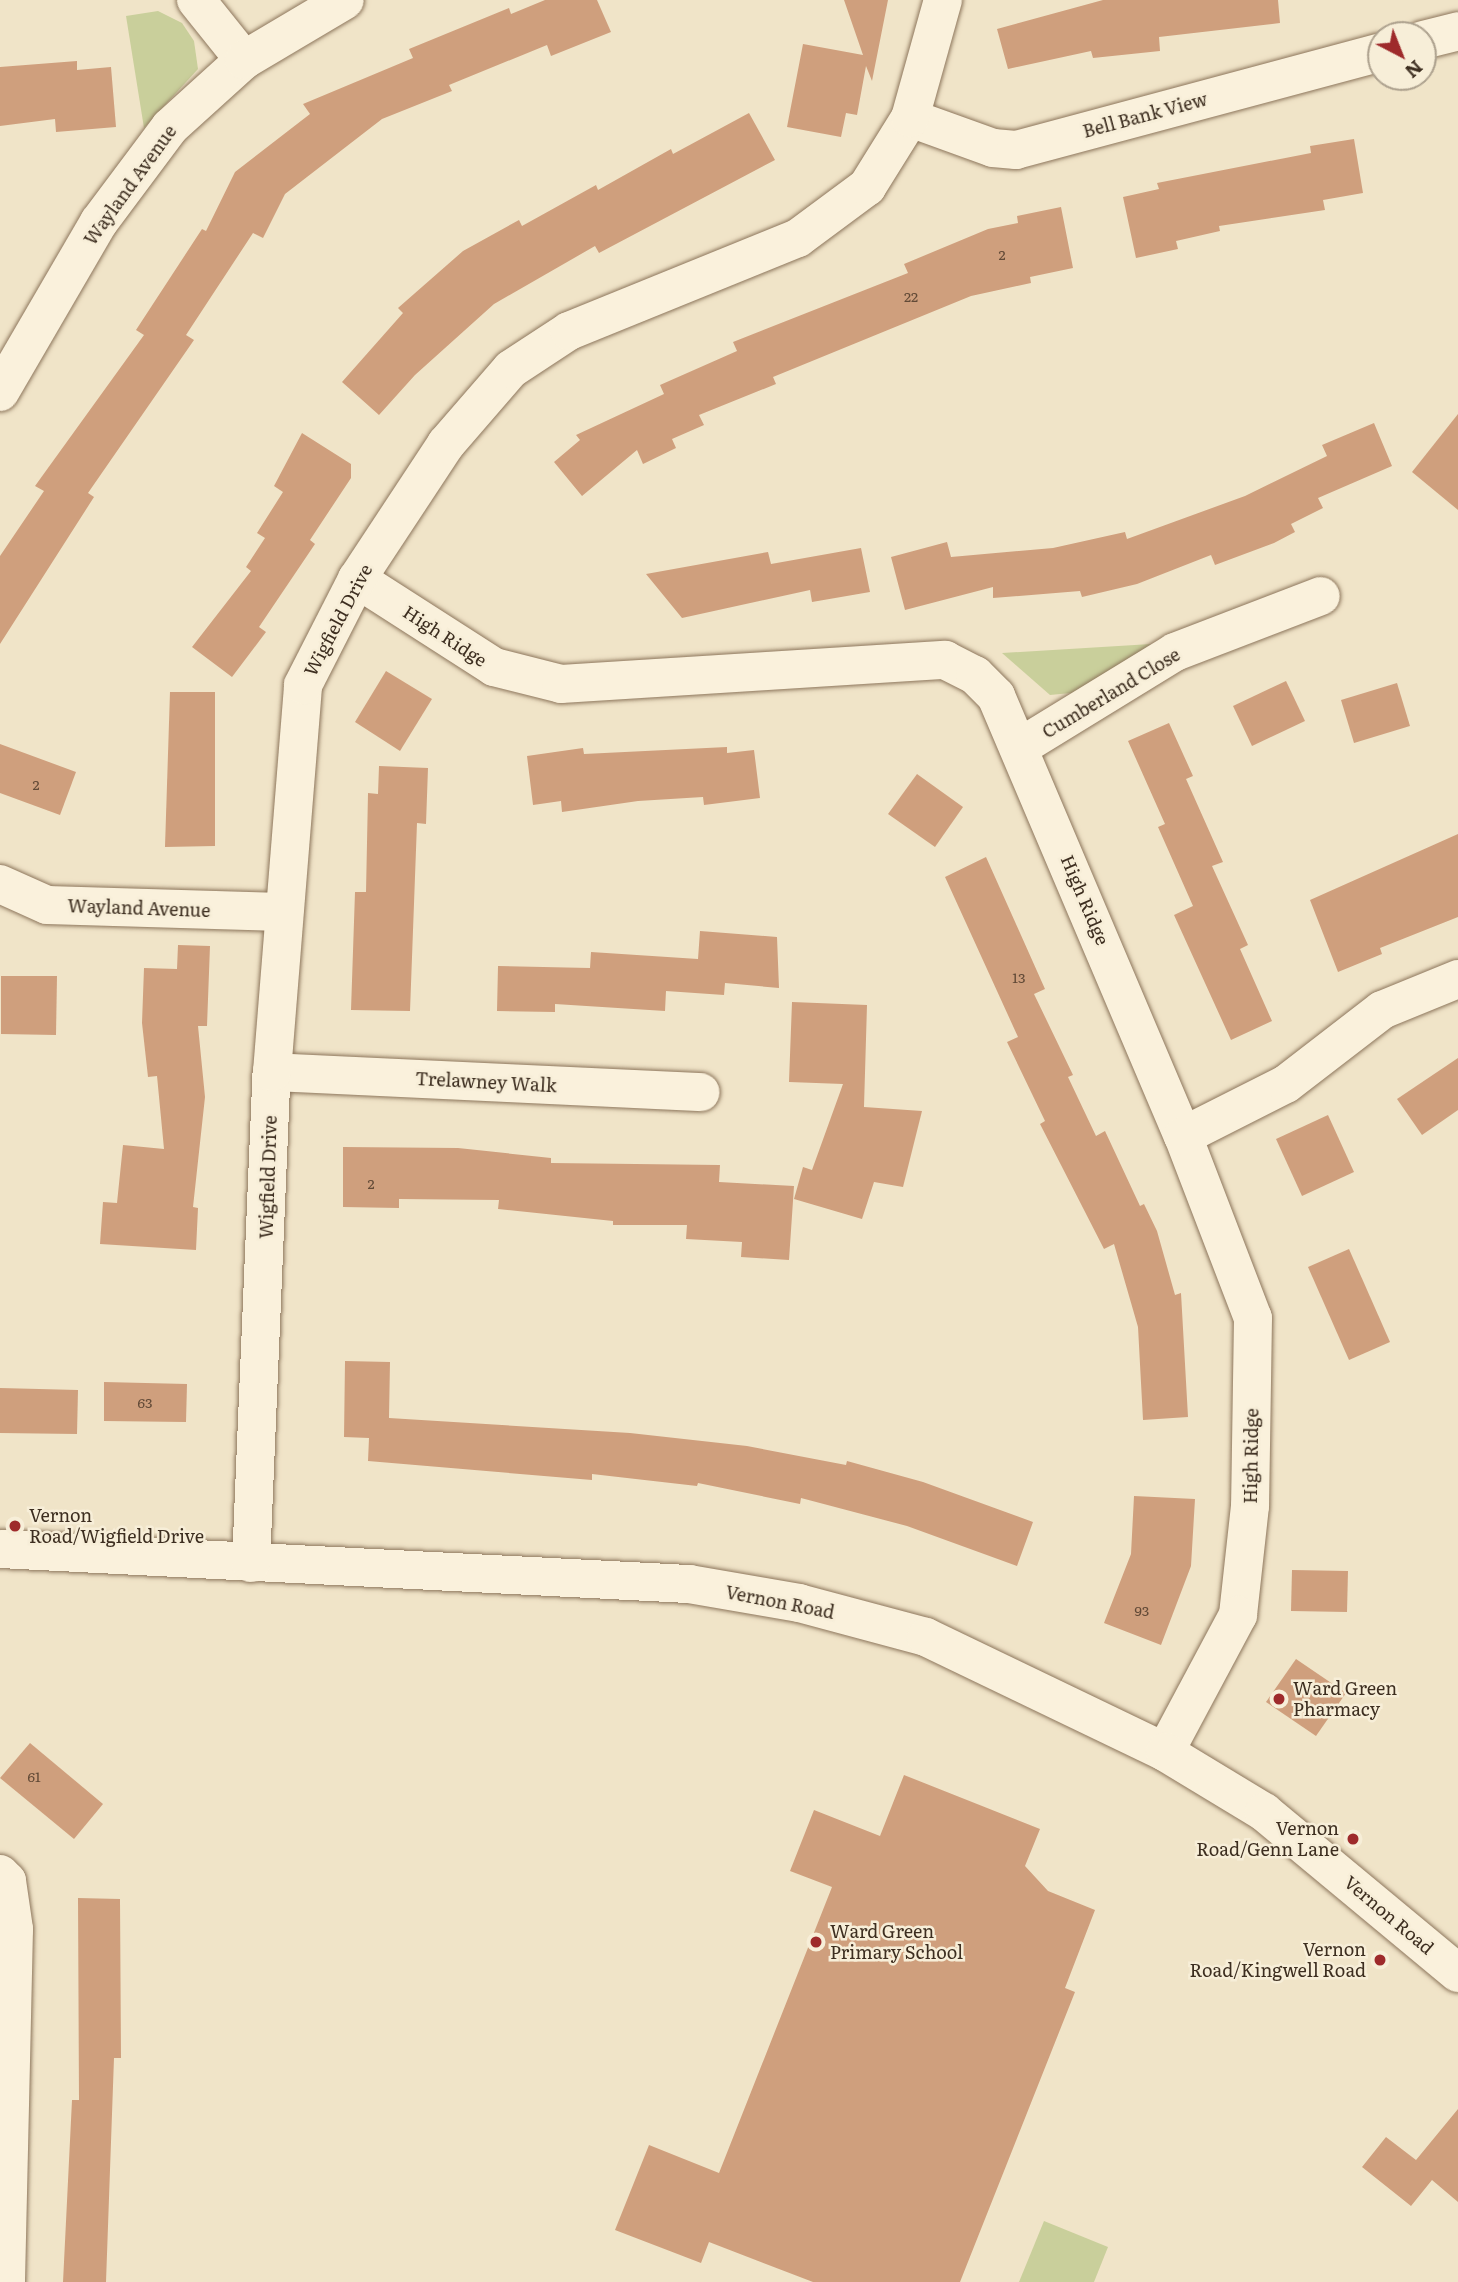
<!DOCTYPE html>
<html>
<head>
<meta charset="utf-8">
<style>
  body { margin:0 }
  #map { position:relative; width:1458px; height:2282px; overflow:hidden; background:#f0e4c8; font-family:Literata,serif }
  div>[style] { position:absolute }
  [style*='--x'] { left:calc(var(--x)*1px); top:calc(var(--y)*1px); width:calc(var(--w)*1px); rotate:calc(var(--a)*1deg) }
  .green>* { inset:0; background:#c9cf9b }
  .building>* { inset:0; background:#cf9f7d }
  .roads { filter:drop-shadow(0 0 2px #8d765c) drop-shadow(0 0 2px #8d765c) }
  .minor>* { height:38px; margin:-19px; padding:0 19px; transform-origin:19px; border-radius:19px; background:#faf1dc }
  .dots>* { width:19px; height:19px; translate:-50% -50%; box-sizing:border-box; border:4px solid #f7eed8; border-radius:50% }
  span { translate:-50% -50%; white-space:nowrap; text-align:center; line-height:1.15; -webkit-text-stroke:5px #f7eed8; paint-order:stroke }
  .number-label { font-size:14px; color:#624a37 }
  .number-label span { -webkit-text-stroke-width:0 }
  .street-label { font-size:18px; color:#3d2e20 }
  .poi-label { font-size:18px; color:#3d2e20 }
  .left { translate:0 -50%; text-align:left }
  .right { translate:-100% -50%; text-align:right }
  .north { position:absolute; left:1367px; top:21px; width:70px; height:70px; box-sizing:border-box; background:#f7eed8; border:2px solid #ada18e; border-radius:50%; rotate:138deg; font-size:19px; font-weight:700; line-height:28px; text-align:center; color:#3d2e20 }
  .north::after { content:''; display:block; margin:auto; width:24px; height:32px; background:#9e2a2b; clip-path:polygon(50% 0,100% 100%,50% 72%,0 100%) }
</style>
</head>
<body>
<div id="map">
  <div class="green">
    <i style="clip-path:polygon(158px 11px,182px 23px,194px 41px,198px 69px,144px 128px,126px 16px)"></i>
    <i style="clip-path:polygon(1151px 644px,1081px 692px,1050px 695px,1002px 653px)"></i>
    <i style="clip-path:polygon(1044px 2221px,1108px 2247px,1094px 2282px,1019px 2282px)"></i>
  </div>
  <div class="building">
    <i style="clip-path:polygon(545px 0,597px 0,611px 32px,551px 56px,547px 45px,449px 85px,452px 91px,382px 119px,285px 194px,263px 238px,253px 233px,186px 335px,194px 340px,88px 493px,94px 497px,0 644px,0 556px,44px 491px,35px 486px,144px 335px,136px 330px,202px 229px,206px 231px,235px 172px,310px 114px,303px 104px,413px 58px,409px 49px,509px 8px,511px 14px)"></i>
    <i style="clip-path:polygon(844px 0,888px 0,872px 81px,866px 66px,857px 115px,846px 113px,841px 137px,787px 127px,803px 44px,863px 55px)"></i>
    <i style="clip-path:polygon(1103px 0,1278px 0,1280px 23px,1159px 37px,1160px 51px,1093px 58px,1091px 51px,1008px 69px,997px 29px)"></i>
    <i style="clip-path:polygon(77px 61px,77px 70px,111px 67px,116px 127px,56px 132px,55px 119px,0 126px,0 67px)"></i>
    <i style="clip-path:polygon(749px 113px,775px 160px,599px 253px,595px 246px,494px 304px,415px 375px,379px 415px,342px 382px,403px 313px,398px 308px,463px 251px,519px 220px,522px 226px,596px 185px,598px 190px,671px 149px,673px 154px)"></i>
    <i style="clip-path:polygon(1354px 139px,1363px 193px,1323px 200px,1325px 210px,1219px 226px,1220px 231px,1176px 241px,1178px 249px,1136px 258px,1123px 197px,1159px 189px,1157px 183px,1311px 153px,1310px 146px)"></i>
    <i style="clip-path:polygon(1061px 207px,1073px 268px,1030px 277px,1031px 283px,971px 296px,773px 377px,776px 384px,699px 415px,704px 425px,672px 439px,676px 448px,643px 464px,637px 450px,582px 496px,554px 462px,580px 440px,576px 435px,664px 394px,660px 385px,737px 351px,733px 342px,908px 273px,904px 264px,988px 229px,1018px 223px,1017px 216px)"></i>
    <i style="clip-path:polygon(1458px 414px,1458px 510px,1412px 472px)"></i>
    <i style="clip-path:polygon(1374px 423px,1392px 466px,1318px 498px,1323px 508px,1291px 524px,1295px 532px,1274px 543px,1215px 565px,1211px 555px,1137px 584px,1082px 597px,1080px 591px,993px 598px,993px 587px,905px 610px,891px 557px,947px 542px,951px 557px,1053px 548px,1125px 532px,1127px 539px,1245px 496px,1327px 456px,1322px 445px)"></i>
    <i style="clip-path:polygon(302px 433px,351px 464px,351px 478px,310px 540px,315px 544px,259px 627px,266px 632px,232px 677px,192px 647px,251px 571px,246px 567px,265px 538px,257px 533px,283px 492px,274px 486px)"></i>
    <i style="clip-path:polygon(861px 548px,870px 592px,812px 602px,810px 590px,682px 618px,646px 574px,768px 552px,771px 564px)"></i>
    <i style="clip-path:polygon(386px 671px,432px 699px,400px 751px,355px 722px)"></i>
    <i style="clip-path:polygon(1286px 681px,1305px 721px,1252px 746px,1233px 706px)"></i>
    <i style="clip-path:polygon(1397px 683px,1410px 726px,1354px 743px,1341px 700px)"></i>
    <i style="clip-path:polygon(170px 692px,215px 692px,215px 846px,165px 847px)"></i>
    <i style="clip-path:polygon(1169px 723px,1193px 776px,1186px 779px,1223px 862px,1212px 866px,1248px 945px,1240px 949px,1272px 1021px,1231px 1040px,1174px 915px,1193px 906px,1158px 827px,1165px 824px,1128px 741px)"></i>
    <i style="clip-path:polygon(0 744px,76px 772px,60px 815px,0 793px)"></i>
    <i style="clip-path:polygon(727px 747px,727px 753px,754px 750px,760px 798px,704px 805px,703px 797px,638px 801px,562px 812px,561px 801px,533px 805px,527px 756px,583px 748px,584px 754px)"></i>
    <i style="clip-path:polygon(379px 766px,428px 768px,426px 824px,417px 823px,410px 1011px,351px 1010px,355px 892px,366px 892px,368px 793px,378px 794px)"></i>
    <i style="clip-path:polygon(917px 774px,963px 807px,935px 847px,888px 814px)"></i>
    <i style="clip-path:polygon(1458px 834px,1458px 917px,1380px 948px,1382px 954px,1338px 972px,1310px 900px)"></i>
    <i style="clip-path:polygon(986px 857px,1045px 989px,1034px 994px,1073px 1075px,1068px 1077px,1096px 1136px,1105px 1131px,1140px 1206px,1144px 1204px,1157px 1231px,1175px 1295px,1181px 1293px,1188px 1417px,1143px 1420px,1138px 1327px,1114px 1244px,1104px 1249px,1040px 1124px,1045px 1121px,1007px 1042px,1018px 1037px,945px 877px)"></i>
    <i style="clip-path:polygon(700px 931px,777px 937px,779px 988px,725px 983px,724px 995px,666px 991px,665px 1011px,555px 1004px,555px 1012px,497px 1011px,498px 966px,590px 968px,591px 952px,698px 959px)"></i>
    <i style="clip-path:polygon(178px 945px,210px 946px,207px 1026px,198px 1026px,205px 1097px,193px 1207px,198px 1208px,196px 1250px,100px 1244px,103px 1202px,117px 1203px,123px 1145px,164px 1149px,157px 1076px,148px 1077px,142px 1023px,144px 968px,177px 969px)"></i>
    <i style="clip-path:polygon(1px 976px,57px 976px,56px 1035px,1px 1034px)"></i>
    <i style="clip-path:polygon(792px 1002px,867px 1005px,864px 1107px,922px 1111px,903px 1187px,874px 1182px,862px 1219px,794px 1199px,803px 1167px,812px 1170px,843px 1084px,789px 1082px)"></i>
    <i style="clip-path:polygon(1458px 1058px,1458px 1110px,1422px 1135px,1397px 1099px)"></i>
    <i style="clip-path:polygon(1328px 1115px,1354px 1172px,1302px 1196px,1276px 1139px)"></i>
    <i style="clip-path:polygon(343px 1147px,458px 1148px,551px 1158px,551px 1163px,720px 1165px,719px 1182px,794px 1186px,789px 1260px,741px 1257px,742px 1242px,686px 1239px,687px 1225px,613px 1225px,613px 1221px,498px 1209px,499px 1200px,399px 1199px,399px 1208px,343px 1207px)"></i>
    <i style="clip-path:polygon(1349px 1249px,1390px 1342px,1349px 1360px,1308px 1267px)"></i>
    <i style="clip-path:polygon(345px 1361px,390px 1362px,389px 1418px,630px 1433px,747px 1446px,846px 1465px,847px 1461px,923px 1482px,1033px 1522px,1017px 1566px,907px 1526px,801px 1498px,800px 1504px,698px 1483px,697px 1486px,592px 1474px,592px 1480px,368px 1461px,369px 1438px,344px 1437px)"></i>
    <i style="clip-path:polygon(104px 1382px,187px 1384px,186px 1422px,104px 1421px)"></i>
    <i style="clip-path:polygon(0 1388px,78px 1390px,77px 1434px,0 1433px)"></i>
    <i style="clip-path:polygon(1134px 1496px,1195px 1499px,1191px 1566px,1161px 1645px,1104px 1623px,1131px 1554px)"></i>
    <i style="clip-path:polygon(1292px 1570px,1348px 1571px,1347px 1612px,1291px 1611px)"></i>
    <i style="clip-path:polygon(1296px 1659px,1346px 1693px,1316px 1736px,1266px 1702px)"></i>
    <i style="clip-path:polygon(30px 1743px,103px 1804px,74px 1839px,0 1778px)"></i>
    <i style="clip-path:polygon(904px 1775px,1040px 1829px,1025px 1866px,1048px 1891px,1095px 1910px,1065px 1988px,1075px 1992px,960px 2282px,813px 2282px,709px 2242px,701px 2263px,615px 2230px,649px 2145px,719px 2173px,832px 1887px,790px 1871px,814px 1810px,880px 1836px)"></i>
    <i style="clip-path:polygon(78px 1898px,120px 1899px,121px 2058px,114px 2058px,106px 2282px,63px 2282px,72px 2100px,79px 2100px)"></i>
    <i style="clip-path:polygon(1458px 2109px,1458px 2202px,1432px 2180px,1411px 2206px,1362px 2167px,1386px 2137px,1416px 2160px)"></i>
  </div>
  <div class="roads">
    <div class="minor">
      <i style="--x:196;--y:0;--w:77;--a:51.3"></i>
      <i style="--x:1423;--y:40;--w:36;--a:-14"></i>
      <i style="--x:910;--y:118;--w:88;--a:19.9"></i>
      <i style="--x:993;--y:148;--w:23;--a:5"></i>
      <i style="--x:1016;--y:150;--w:378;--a:-15"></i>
      <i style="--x:0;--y:392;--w:197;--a:-59.8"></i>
      <i style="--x:99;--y:222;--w:119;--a:-53.2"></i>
      <i style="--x:170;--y:127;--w:100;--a:-42.2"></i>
      <i style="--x:244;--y:60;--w:117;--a:-30.7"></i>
      <i style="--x:357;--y:579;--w:163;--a:32.7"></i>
      <i style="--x:494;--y:667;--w:69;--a:14.2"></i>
      <i style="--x:561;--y:684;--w:385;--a:-3.6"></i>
      <i style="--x:945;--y:660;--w:34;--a:27"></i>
      <i style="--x:975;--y:675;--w:30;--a:45"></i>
      <i style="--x:996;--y:696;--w:478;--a:67"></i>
      <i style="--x:1183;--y:1136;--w:195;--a:69"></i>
      <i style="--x:1253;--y:1318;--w:188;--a:90.9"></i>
      <i style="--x:1250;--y:1506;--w:110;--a:96.3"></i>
      <i style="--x:1238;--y:1615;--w:155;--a:118.1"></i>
      <i style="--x:1020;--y:747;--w:182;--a:-31.5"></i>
      <i style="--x:1175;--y:652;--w:156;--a:-21"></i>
      <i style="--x:0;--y:884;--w:51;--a:24.1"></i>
      <i style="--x:47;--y:905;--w:235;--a:1.7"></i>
      <i style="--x:272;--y:1072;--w:429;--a:2.7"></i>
      <i style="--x:1183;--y:1136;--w:115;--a:-26.8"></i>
      <i style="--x:1286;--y:1084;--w:121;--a:-37.6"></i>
      <i style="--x:1382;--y:1010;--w:82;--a:-22.2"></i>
      <i style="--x:0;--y:1549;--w:690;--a:2.91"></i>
      <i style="--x:689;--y:1584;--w:112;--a:9.8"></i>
      <i style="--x:799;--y:1603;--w:131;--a:15"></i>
      <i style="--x:926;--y:1637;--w:265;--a:25.7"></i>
      <i style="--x:1165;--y:1752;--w:116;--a:31.2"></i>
      <i style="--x:1264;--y:1812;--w:252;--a:39.7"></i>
      <i style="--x:251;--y:1563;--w:491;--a:-87.6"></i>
      <i style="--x:272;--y:1072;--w:388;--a:-85.4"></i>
      <i style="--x:303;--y:685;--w:119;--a:-63"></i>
      <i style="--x:357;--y:579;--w:162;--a:-56.6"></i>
      <i style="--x:446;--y:444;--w:99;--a:-49.1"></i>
      <i style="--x:511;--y:369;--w:69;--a:-33.2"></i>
      <i style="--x:569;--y:331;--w:247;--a:-22.1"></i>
      <i style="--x:798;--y:238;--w:86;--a:-36.5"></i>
      <i style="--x:867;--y:187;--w:81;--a:-58.1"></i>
      <i style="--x:910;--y:118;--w:123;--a:-74.4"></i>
      <i style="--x:0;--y:1874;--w:10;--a:45"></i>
      <i style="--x:7;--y:1881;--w:49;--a:81.7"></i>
      <i style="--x:14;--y:1929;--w:353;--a:91.3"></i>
    </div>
  </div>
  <div class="dots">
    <i style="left:15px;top:1526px;background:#9e2a2b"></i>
    <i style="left:1279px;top:1699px;background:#9e2a2b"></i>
    <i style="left:1353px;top:1839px;background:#9e2a2b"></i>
    <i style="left:816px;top:1942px;background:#9e2a2b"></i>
    <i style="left:1380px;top:1960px;background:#9e2a2b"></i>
  </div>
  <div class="number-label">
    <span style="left:1002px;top:254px">2</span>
    <span style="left:911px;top:296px">22</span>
    <span style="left:36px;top:784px">2</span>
    <span style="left:1019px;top:977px">13</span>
    <span style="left:371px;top:1183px">2</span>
    <span style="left:145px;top:1402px">63</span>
    <span style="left:1142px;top:1610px">93</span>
    <span style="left:34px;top:1776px">61</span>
  </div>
  <div class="street-label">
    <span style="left:1145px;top:115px;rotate:-15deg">Bell Bank View</span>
    <span style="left:130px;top:185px;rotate:-54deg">Wayland Avenue</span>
    <span style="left:338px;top:620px;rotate:-62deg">Wigfield Drive</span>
    <span style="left:445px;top:636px;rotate:33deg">High Ridge</span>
    <span style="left:1111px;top:693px;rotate:-31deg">Cumberland Close</span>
    <span style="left:1085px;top:900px;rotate:67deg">High Ridge</span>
    <span style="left:139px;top:908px;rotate:2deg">Wayland Avenue</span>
    <span style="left:486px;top:1082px;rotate:3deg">Trelawney Walk</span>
    <span style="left:268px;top:1177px;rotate:-88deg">Wigfield Drive</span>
    <span style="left:1251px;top:1456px;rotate:-89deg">High Ridge</span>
    <span style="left:780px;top:1602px;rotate:11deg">Vernon Road</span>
    <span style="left:1389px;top:1915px;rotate:40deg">Vernon Road</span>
  </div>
  <div class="poi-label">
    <span class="left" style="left:29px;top:1526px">Vernon<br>Road/Wigfield Drive</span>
    <span class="left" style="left:1293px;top:1699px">Ward Green<br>Pharmacy</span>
    <span class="right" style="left:1339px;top:1839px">Vernon<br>Road/Genn Lane</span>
    <span class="left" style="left:830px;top:1942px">Ward Green<br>Primary School</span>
    <span class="right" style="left:1366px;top:1960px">Vernon<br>Road/Kingwell Road</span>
  </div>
  <div class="north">N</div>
</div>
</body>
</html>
